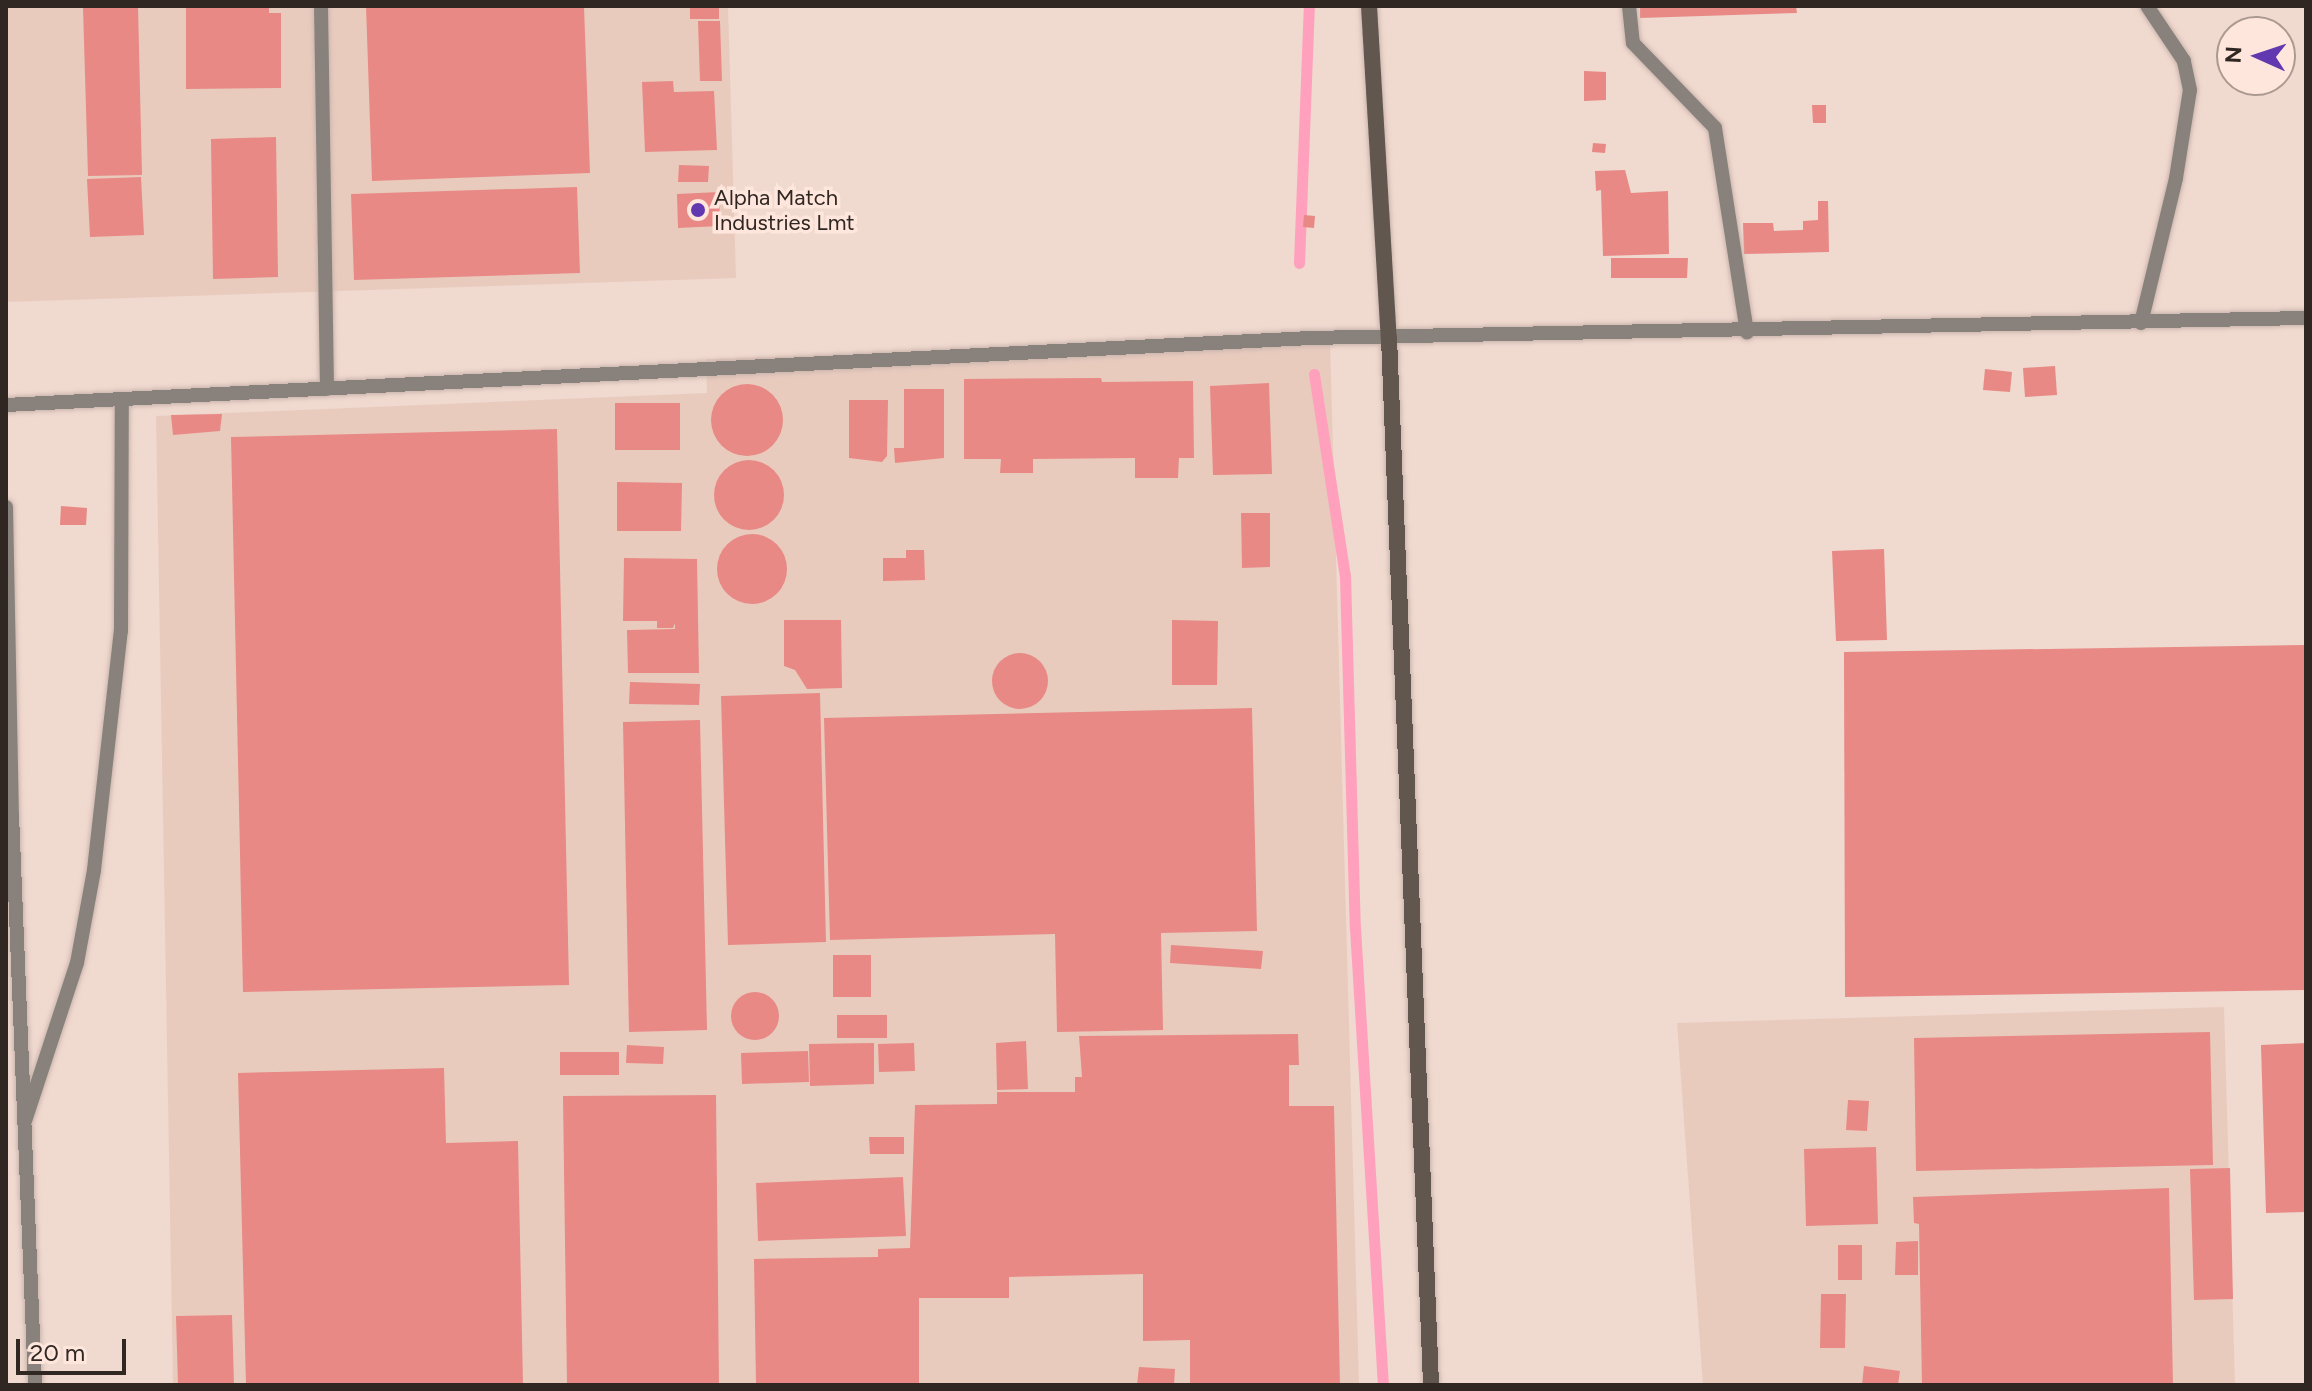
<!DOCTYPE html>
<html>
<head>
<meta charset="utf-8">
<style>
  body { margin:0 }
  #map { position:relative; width:2312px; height:1391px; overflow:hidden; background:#f0d9cf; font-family:Figtree,sans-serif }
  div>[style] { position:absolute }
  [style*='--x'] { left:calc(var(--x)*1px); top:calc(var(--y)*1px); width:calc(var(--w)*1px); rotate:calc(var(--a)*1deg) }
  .built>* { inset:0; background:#e9cbbe }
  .stream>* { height:11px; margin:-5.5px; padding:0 5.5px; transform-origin:5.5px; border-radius:5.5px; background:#ffa0bc }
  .building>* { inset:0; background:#e88985 }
  .round { border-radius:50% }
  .roads { filter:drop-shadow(0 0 2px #cab5ad) drop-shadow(0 0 2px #cab5ad) }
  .lane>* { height:14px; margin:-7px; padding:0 7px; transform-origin:7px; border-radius:7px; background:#89827c }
  .secondary>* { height:16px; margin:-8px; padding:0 8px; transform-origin:8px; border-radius:8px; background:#61574e }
  .dots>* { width:22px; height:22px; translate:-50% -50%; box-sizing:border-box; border:4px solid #fee6dc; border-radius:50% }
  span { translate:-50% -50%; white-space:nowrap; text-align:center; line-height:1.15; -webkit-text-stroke:7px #fee6dc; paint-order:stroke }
  .poi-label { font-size:22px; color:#302723 }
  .left { translate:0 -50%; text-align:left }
  .frame { position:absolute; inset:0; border:8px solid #302723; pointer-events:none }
  .north { position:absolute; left:2216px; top:16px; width:80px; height:80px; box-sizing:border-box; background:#fee6dc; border:2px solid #ac9a92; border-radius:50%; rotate:273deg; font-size:22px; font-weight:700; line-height:32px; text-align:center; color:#302723 }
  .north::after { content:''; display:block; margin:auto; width:28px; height:36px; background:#6138af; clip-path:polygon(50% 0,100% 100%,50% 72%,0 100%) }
  .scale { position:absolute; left:16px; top:1339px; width:110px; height:36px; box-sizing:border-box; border:4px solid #302723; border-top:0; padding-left:10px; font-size:24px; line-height:28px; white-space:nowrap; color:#302723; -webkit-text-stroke:6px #fee6dc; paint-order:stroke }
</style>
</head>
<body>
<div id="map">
  <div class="built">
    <i style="clip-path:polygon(6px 6px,728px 6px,736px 278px,6px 302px)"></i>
    <i style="clip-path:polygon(1330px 341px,1359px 1385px,173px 1385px,156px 416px,707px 393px,706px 359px)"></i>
    <i style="clip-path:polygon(2224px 1007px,2235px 1385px,1703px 1385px,1677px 1023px)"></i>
  </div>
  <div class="stream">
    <i style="--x:1299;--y:263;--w:257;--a:-87.8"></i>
    <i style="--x:1314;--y:374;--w:204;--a:81.3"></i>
    <i style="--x:1345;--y:576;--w:352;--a:88.4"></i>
    <i style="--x:1355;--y:928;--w:458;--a:86.5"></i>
  </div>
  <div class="building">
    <i style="clip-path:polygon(138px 6px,142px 175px,88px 176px,83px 7px)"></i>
    <i style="clip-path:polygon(186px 6px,269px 6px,269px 13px,281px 13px,281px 88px,186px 89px)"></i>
    <i style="clip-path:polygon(366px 6px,584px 6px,590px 173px,372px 181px)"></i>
    <i style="clip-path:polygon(690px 6px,719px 6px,719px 19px,690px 19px)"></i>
    <i style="clip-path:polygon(1640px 6px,1796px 6px,1797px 13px,1640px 18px)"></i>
    <i style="clip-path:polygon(698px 21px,720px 21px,722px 81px,700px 81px)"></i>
    <i style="clip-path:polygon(1584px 71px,1606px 72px,1606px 100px,1584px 101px)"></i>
    <i style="clip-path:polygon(673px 81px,674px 92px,714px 91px,717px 150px,645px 152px,642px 82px)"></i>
    <i style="clip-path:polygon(1812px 105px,1826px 105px,1826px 123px,1813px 123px)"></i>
    <i style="clip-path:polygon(276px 137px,278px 277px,213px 279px,211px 139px)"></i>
    <i style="clip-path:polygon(1593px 143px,1606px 144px,1605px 153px,1592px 152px)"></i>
    <i style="clip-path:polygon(679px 165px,709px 166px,708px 182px,678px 182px)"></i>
    <i style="clip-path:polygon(1625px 170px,1631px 193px,1668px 191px,1669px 254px,1603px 256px,1601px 190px,1596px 191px,1595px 171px)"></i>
    <i style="clip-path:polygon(141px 177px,144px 235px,90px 237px,87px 179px)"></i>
    <i style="clip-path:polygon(577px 187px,580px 273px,354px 280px,351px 194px)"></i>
    <i style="clip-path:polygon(719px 192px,720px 226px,678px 228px,677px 194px)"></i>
    <i style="clip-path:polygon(1818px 201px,1828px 201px,1829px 252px,1744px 254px,1743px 223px,1773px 223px,1774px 231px,1803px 230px,1803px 221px,1818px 220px)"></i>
    <i style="clip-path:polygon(1304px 215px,1315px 216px,1314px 228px,1303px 227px)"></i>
    <i style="clip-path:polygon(1611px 258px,1688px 258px,1687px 278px,1611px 278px)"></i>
    <i style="clip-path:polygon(2055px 366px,2057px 395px,2025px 397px,2023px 368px)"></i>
    <i style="clip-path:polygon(1985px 369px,2012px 372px,2010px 392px,1983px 390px)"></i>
    <i style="clip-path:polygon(1101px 378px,1102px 382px,1193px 381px,1194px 458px,1179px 458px,1178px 478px,1135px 478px,1135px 458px,1033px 459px,1033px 473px,1000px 473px,1001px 459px,964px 459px,964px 379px)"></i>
    <i style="clip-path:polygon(1269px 383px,1272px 474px,1213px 475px,1210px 386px)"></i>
    <i class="round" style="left:711px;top:384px;width:72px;height:72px"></i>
    <i style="clip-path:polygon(904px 389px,944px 389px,944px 458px,895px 463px,894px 448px,904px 448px)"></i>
    <i style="clip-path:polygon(849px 400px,888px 400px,887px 456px,882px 462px,849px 458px)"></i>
    <i style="clip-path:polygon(615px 403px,680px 403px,680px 450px,615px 450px)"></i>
    <i style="clip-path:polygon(222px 414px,220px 431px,173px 435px,171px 415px)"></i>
    <i style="clip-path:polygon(557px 429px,569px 985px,243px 992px,231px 437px)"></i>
    <i class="round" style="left:714px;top:460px;width:70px;height:70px"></i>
    <i style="clip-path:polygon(617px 482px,682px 483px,681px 531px,617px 531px)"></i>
    <i style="clip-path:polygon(61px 506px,87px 508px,86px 525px,60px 525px)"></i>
    <i style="clip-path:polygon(1241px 513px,1270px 513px,1270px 567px,1242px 568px)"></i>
    <i class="round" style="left:717px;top:534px;width:70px;height:70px"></i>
    <i style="clip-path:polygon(1884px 549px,1887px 640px,1836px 641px,1832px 551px)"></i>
    <i style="clip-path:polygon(906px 550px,924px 550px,925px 580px,883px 581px,883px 558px,906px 558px)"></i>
    <i style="clip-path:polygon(624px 558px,697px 559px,699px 673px,628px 673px,627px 630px,675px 629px,675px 623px,673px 628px,657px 628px,657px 621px,623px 621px)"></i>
    <i style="clip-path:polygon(784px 620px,841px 620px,842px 688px,807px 689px,795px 670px,784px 666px)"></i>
    <i style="clip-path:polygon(1172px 620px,1218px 621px,1217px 685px,1172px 685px)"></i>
    <i style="clip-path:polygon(2306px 645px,2306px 990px,1845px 997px,1844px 652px)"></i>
    <i class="round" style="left:992px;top:653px;width:56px;height:56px"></i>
    <i style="clip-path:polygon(630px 682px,700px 684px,699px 705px,629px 704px)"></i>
    <i style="clip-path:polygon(820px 693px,826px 942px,728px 945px,721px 696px)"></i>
    <i style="clip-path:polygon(1252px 708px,1257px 931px,1161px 933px,1163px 1030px,1057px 1032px,1055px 934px,830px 940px,824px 718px)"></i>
    <i style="clip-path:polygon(700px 720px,707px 1030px,629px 1032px,623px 722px)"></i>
    <i style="clip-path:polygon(1171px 945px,1263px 951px,1261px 969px,1170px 963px)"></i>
    <i style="clip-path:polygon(833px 955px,871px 955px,871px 997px,833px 997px)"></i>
    <i class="round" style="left:731px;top:992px;width:48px;height:48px"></i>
    <i style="clip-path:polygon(837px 1015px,887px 1015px,887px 1038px,837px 1038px)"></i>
    <i style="clip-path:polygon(2210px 1032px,2213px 1165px,1916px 1171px,1914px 1038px)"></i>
    <i style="clip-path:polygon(1298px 1034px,1299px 1065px,1289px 1065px,1289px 1106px,1334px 1106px,1340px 1385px,1190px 1385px,1190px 1340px,1143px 1341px,1143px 1274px,1009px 1277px,1009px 1298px,919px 1298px,919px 1247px,919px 1385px,756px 1385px,754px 1259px,878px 1257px,878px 1249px,910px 1248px,915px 1105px,997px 1104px,997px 1092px,1075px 1092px,1075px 1077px,1082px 1077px,1079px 1036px)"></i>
    <i style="clip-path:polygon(1026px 1041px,1028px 1089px,997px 1090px,996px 1043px)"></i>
    <i style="clip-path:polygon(874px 1043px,874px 1084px,810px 1086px,809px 1044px)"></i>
    <i style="clip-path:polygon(914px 1043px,915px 1071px,879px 1072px,878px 1044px)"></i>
    <i style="clip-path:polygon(2306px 1043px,2306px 1212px,2266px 1213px,2261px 1045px)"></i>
    <i style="clip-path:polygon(627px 1045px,664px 1047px,663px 1064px,626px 1063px)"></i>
    <i style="clip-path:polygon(808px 1051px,809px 1082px,742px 1084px,741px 1053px)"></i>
    <i style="clip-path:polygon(560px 1052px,619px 1052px,619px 1075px,560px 1075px)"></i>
    <i style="clip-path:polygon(444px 1068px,446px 1143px,518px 1141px,523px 1385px,246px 1385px,238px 1073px)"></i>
    <i style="clip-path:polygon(716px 1095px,719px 1385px,567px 1385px,563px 1096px)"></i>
    <i style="clip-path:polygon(1848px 1100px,1869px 1101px,1867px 1131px,1846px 1130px)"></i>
    <i style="clip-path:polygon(869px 1137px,904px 1137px,904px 1154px,870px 1154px)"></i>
    <i style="clip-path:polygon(1876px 1147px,1878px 1224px,1806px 1226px,1804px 1149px)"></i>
    <i style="clip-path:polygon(2230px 1168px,2233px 1299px,2194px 1300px,2190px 1169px)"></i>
    <i style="clip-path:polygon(903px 1177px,906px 1236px,758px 1241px,756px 1183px)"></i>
    <i style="clip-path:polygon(2169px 1188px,2173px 1385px,1922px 1385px,1919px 1224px,1914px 1223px,1913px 1197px)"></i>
    <i style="clip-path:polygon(1918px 1241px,1918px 1275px,1895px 1275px,1896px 1242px)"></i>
    <i style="clip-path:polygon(1838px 1245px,1862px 1245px,1862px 1280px,1838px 1280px)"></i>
    <i style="clip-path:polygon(1821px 1294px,1846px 1294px,1845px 1348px,1820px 1348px)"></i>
    <i style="clip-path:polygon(232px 1315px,234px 1385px,178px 1385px,176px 1316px)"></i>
    <i style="clip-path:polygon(1864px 1366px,1900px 1371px,1898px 1385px,1862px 1385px)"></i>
    <i style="clip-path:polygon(1139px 1367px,1175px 1369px,1174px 1385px,1137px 1385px)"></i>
  </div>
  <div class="roads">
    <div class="lane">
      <i style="--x:321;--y:6;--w:383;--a:89.1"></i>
      <i style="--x:1629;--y:6;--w:37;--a:84"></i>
      <i style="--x:1633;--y:43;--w:118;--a:46"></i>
      <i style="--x:1715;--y:128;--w:207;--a:81.1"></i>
      <i style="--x:2141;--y:323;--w:149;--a:-76.4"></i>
      <i style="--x:2176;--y:178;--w:89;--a:-81"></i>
      <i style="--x:2190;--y:90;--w:30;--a:-102"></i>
      <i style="--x:2184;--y:61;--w:66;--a:-123.9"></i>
      <i style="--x:6;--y:405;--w:1305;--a:-2.94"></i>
      <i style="--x:1309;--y:338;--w:997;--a:-1.15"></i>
      <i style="--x:6;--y:507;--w:308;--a:88.9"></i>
      <i style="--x:12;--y:815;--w:570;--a:87.69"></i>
      <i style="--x:25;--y:1121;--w:166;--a:-71.8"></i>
      <i style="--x:77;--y:963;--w:95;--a:-79.6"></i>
      <i style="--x:94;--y:870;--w:241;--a:-83.6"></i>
      <i style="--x:121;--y:631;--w:232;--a:-89.8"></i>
    </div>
    <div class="secondary">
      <i style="--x:1369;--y:6;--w:333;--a:86.6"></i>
      <i style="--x:1389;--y:338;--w:1048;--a:87.7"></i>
    </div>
  </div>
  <div class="dots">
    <i style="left:698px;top:210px;background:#6138af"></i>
  </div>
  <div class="poi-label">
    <span class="left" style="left:714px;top:210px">Alpha Match<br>Industries Lmt</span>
  </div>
  <div class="frame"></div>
  <div class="north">N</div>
  <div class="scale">20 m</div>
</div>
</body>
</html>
